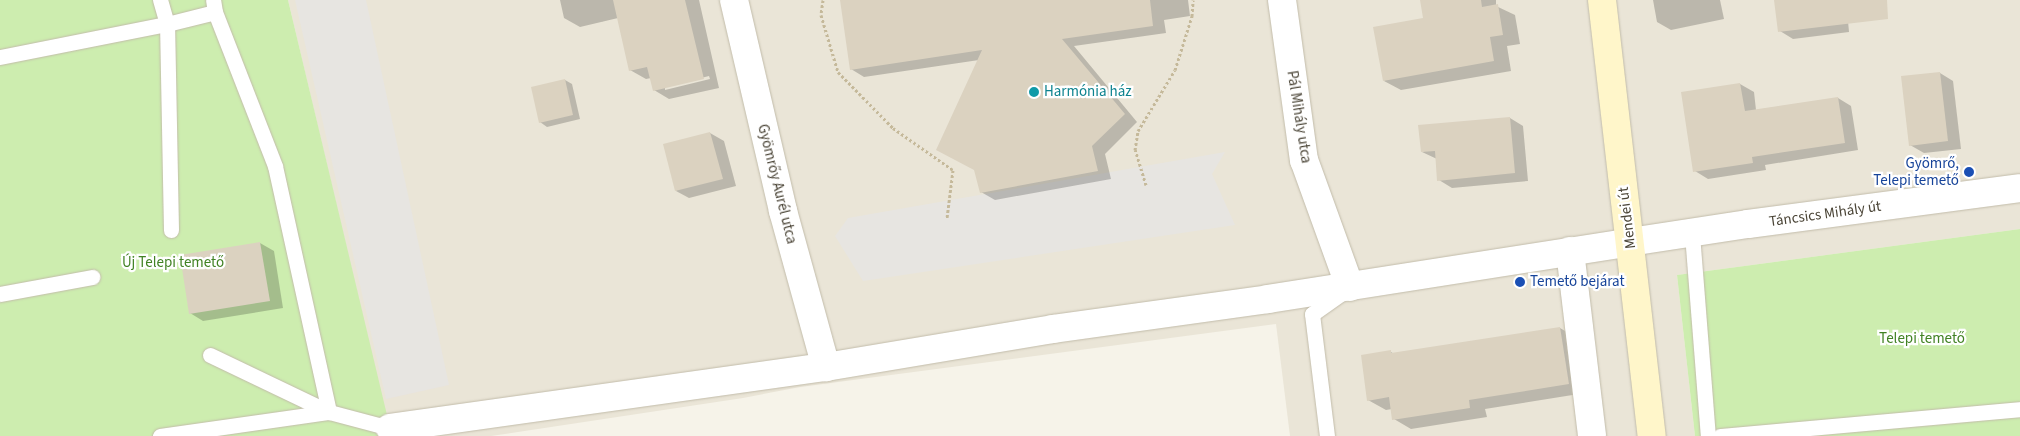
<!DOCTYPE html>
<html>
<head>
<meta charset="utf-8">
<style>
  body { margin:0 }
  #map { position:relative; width:2020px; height:436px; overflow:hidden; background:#f6f3e9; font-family:"Source Sans 3",sans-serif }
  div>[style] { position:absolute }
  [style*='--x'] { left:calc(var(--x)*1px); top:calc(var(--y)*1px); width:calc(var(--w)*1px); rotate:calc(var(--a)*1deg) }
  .residential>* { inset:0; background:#eae5d7 }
  .green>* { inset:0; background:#cdedaf }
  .parking>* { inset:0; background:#e7e5e1 }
  .shadow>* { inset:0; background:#0003 }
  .building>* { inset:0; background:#dbd2c0 }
  .path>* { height:3px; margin-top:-1.5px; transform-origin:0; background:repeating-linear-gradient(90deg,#c5b99a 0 2.5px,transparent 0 5px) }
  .roads { filter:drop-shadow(0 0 1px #c2bcaa) drop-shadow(0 0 1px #c2bcaa) }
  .service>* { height:15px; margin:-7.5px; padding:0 7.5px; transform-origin:7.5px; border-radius:7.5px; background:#fff }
  .minor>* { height:28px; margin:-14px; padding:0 14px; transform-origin:14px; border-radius:14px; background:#fff }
  .tertiary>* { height:28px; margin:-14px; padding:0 14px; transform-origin:14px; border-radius:14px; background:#fff }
  .secondary>* { height:28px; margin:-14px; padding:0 14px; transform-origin:14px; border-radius:14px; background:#fff6ca }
  .dots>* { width:14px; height:14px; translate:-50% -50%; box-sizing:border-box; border:2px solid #fff; border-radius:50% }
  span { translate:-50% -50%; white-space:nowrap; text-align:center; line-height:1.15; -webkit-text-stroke:4.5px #fff; paint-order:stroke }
  .culture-label { font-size:15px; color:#0d838f }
  .left { translate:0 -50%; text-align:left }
  .street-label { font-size:15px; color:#4a4436 }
  .transit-label { font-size:15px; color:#164399 }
  .right { translate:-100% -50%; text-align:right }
  .park-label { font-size:15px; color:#418224 }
</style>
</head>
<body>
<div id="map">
  <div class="residential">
    <i style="clip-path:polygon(288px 0,2020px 0,2020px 229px,1677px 275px,1695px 436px,1290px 436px,1276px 324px,800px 387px,743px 398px,491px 436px,391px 436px)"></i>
  </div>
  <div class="green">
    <i style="clip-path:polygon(0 0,288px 0,392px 436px,0 436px)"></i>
    <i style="clip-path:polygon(2020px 229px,2020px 436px,1695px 436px,1677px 275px)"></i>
  </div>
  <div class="parking">
    <i style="clip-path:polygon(295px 0,366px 0,449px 385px,386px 399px)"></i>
    <i style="clip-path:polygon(1225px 152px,1212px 174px,1235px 225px,863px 281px,835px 236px,848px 218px)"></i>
  </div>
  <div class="shadow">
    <i style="clip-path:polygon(evenodd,560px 0,699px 0,719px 88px,669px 99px,654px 90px,651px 78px,646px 79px,630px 70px,618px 18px,580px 27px,564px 18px,560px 0,709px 76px,710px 79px,665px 90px,665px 87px,709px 76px)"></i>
    <i style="clip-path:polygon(841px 0,1188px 0,1190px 16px,1164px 20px,1166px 33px,1074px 46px,1137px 122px,1105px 154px,1111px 179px,995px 200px,981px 192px,979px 60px,864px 77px,851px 69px)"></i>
    <i style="clip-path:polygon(1421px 0,1496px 0,1496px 6px,1515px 15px,1520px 44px,1507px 46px,1511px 71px,1401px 90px,1384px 81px,1424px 19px)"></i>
    <i style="clip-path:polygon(1653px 0,1720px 0,1724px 19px,1671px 30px,1657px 22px)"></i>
    <i style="clip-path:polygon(1776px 0,1846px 0,1849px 32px,1793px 39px,1780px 31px)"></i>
    <i style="clip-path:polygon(1940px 73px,1953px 81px,1961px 149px,1924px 153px,1910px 145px)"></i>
    <i style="clip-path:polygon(565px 80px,572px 84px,580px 119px,547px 127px,540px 122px)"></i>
    <i style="clip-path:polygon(1740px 84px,1754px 92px,1756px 110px,1838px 98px,1851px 106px,1858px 150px,1765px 165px,1766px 170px,1708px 179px,1695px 171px)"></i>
    <i style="clip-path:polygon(1510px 118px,1523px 126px,1528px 181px,1452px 188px,1439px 180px,1437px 159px,1422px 152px)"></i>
    <i style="clip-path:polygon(710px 133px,724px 141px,736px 186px,689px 198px,676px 191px)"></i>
    <i style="clip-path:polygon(260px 243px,274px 251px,283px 308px,203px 321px,190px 313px,181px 256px)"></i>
    <i style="clip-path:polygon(1560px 328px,1577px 338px,1585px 393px,1485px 409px,1487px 417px,1411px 429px,1394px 419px,1392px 409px,1386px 410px,1368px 400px,1391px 352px,1394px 354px)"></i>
  </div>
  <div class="building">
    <i style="clip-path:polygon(613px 0,685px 0,704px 79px,653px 91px,647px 67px,629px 71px)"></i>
    <i style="clip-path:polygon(840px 0,1150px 0,1153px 26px,1062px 39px,1125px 114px,1092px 146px,1098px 171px,980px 193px,974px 170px,936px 150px,982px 50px,850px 70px)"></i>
    <i style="clip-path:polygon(1420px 0,1481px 0,1482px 7px,1498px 4px,1503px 35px,1490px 37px,1494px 61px,1383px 81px,1373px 27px,1423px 18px)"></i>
    <i style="clip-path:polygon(1774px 0,1887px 0,1888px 19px,1778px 32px)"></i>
    <i style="clip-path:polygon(1940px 72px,1948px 141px,1909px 146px,1901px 76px)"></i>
    <i style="clip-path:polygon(565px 79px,573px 115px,539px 123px,531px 87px)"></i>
    <i style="clip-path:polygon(1740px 83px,1745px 111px,1838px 97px,1845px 143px,1752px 157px,1753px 163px,1693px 172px,1681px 92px)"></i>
    <i style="clip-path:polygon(1510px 117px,1515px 173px,1437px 181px,1435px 151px,1421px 152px,1418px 125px)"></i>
    <i style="clip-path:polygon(710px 132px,723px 179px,675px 191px,663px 144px)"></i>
    <i style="clip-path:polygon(260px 242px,270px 301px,189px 314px,180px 255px)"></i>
    <i style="clip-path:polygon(1560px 327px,1569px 384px,1469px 400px,1470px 408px,1392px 420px,1389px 397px,1367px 401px,1361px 355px,1391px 350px,1391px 353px)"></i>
  </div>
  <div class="path">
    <i style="--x:823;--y:0;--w:15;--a:98"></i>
    <i style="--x:821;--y:15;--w:59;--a:73.4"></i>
    <i style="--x:838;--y:72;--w:78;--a:45.5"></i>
    <i style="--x:893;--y:128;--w:73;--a:35"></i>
    <i style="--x:953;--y:170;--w:48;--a:97.1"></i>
    <i style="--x:1146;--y:185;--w:37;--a:-107"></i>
    <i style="--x:1135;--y:150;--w:19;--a:-81"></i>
    <i style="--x:1138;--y:131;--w:71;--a:-58.8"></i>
    <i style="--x:1175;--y:70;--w:57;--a:-72.5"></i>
    <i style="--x:1192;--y:16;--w:16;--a:-86"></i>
  </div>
  <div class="roads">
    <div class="service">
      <i style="--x:215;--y:12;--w:165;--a:68.7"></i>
      <i style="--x:275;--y:166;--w:252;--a:77.6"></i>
      <i style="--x:0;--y:57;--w:170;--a:-11.2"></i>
      <i style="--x:167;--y:24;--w:25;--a:-106"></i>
      <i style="--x:171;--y:230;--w:206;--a:-91.1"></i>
      <i style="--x:167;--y:24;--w:49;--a:-14"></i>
      <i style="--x:215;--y:12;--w:12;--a:-99"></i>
      <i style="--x:1692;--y:234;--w:203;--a:85.5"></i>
      <i style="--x:0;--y:294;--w:94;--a:-10.5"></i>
      <i style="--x:210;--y:355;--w:132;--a:25.6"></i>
      <i style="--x:160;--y:436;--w:171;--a:-8.1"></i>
      <i style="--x:329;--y:412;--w:63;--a:14.7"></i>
      <i style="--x:1327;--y:436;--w:123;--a:-97"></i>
      <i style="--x:1312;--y:314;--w:38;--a:-35"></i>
      <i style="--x:1720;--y:436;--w:301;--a:-5.1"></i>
    </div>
    <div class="minor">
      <i style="--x:734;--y:0;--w:217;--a:76.9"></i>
      <i style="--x:783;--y:211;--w:162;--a:74.6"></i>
      <i style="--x:1282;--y:0;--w:162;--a:82.2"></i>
      <i style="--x:1304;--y:160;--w:135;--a:70.1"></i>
      <i style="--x:1570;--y:251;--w:186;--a:83.2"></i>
      <i style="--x:390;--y:428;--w:440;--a:-8"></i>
      <i style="--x:826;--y:367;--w:230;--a:-9.5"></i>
      <i style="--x:1053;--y:329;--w:217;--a:-7.9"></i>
      <i style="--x:1268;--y:299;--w:366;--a:-8.9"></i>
    </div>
    <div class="tertiary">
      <i style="--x:1630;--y:242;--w:119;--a:-8.7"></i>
      <i style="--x:1748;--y:224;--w:274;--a:-7.5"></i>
    </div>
    <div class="secondary">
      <i style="--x:1602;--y:0;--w:439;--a:83.5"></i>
    </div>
  </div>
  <div class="dots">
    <i style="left:1034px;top:92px;background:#0f9aa8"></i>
    <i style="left:1969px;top:172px;background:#1a4fb4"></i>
    <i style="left:1520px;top:282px;background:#1a4fb4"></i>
  </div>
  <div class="culture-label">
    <span class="left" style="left:1044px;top:92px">Harmónia ház</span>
  </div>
  <div class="street-label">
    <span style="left:1299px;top:117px;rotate:81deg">Pál Mihály utca</span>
    <span style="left:777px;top:184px;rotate:76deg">Gyömrőy Aurél utca</span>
    <span style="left:1825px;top:214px;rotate:-8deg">Táncsics Mihály út</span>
    <span style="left:1627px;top:218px;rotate:-97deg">Mendei út</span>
  </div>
  <div class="transit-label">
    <span class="right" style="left:1959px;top:172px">Gyömrő,<br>Telepi temető</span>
    <span class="left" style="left:1530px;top:282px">Temető bejárat</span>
  </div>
  <div class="park-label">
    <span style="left:173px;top:263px">Új Telepi temető</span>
    <span style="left:1922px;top:339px">Telepi temető</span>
  </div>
</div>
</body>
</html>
